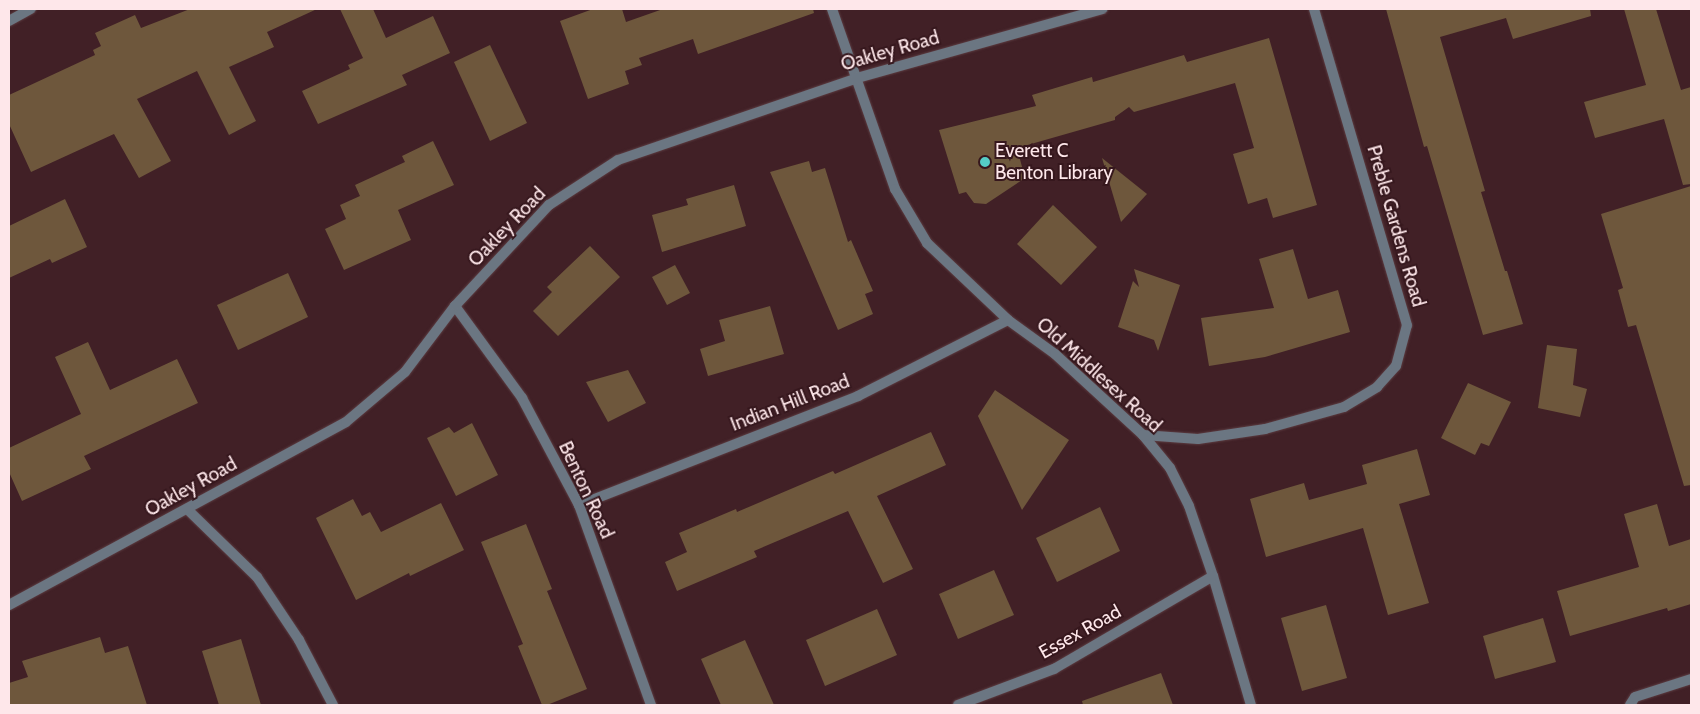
<!DOCTYPE html>
<html>
<head>
<meta charset="utf-8">
<style>
  body { margin:0 }
  #map { position:relative; width:1700px; height:714px; overflow:hidden; background:#412026; font-family:Cabin,sans-serif }
  div>[style] { position:absolute }
  [style*='--x'] { left:calc(var(--x)*1px); top:calc(var(--y)*1px); width:calc(var(--w)*1px); rotate:calc(var(--a)*1deg) }
  .building>* { inset:0; background:#6e573c }
  .roads { filter:drop-shadow(0 0 1px #5b3c41) drop-shadow(0 0 1px #5b3c41) }
  .minor>* { height:10px; margin:-5px; padding:0 5px; transform-origin:5px; border-radius:5px; background:#6b7682 }
  .dots>* { width:14px; height:14px; translate:-50% -50%; box-sizing:border-box; border:2px solid #36171d; border-radius:50% }
  span { translate:-50% -50%; white-space:nowrap; text-align:center; line-height:1.15; -webkit-text-stroke:4px #36171d; paint-order:stroke }
  .street-label { font-size:19px; color:#fee7ea }
  .poi-label { font-size:19px; color:#fee7ea }
  .left { translate:0 -50%; text-align:left }
  .frame { position:absolute; inset:0; border:10px solid #fee7ea; pointer-events:none }
</style>
</head>
<body>
<div id="map">
  <div class="building">
    <i style="clip-path:polygon(190px 9px,317px 9px,267px 32px,274px 47px,229px 67px,256px 121px,229px 135px,197px 71px,137px 99px,171px 161px,139px 178px,114px 134px,31px 172px,9px 124px,9px 95px,95px 55px,93px 50px,101px 46px,95px 33px,135px 15px,141px 28px)"></i>
    <i style="clip-path:polygon(340px 9px,373px 9px,386px 38px,433px 16px,450px 53px,402px 75px,407px 85px,318px 124px,302px 91px,350px 69px,348px 65px,363px 58px)"></i>
    <i style="clip-path:polygon(593px 9px,622px 9px,626px 22px,663px 9px,813px 9px,814px 13px,698px 54px,693px 39px,639px 58px,642px 65px,625px 71px,629px 84px,588px 99px,560px 21px)"></i>
    <i style="clip-path:polygon(1386px 9px,1590px 9px,1591px 16px,1513px 39px,1506px 18px,1440px 37px,1485px 191px,1481px 192px,1505px 271px,1507px 271px,1523px 324px,1483px 335px,1427px 146px,1424px 147px)"></i>
    <i style="clip-path:polygon(1624px 9px,1656px 9px,1681px 90px,1691px 87px,1691px 184px,1683px 185px,1664px 119px,1595px 138px,1584px 102px,1646px 85px)"></i>
    <i style="clip-path:polygon(1269px 38px,1317px 205px,1273px 218px,1267px 198px,1248px 204px,1233px 154px,1254px 148px,1235px 83px,1134px 112px,1129px 107px,1115px 117px,1115px 120px,1017px 148px,1025px 178px,986px 204px,974px 203px,966px 192px,959px 194px,939px 130px,1036px 106px,1032px 95px,1092px 77px,1093px 82px,1184px 55px,1187px 62px)"></i>
    <i style="clip-path:polygon(490px 45px,527px 123px,490px 141px,454px 62px)"></i>
    <i style="clip-path:polygon(433px 141px,454px 185px,398px 210px,411px 240px,344px 270px,325px 229px,346px 219px,340px 205px,360px 196px,355px 185px,405px 162px,402px 156px)"></i>
    <i style="clip-path:polygon(1102px 158px,1147px 194px,1121px 222px)"></i>
    <i style="clip-path:polygon(809px 161px,812px 172px,825px 168px,848px 242px,851px 240px,873px 291px,865px 294px,873px 314px,838px 330px,770px 172px)"></i>
    <i style="clip-path:polygon(734px 185px,746px 226px,662px 252px,652px 215px,688px 205px,686px 199px)"></i>
    <i style="clip-path:polygon(1691px 186px,1691px 485px,1684px 486px,1636px 325px,1628px 327px,1618px 290px,1623px 288px,1601px 214px)"></i>
    <i style="clip-path:polygon(65px 199px,87px 247px,52px 263px,50px 259px,9px 278px,9px 226px)"></i>
    <i style="clip-path:polygon(1053px 205px,1097px 247px,1061px 285px,1017px 244px)"></i>
    <i style="clip-path:polygon(590px 246px,620px 277px,558px 336px,533px 311px,552px 292px,547px 287px)"></i>
    <i style="clip-path:polygon(1293px 249px,1308px 299px,1338px 290px,1350px 332px,1265px 357px,1209px 366px,1201px 318px,1274px 308px,1259px 259px)"></i>
    <i style="clip-path:polygon(675px 265px,690px 293px,667px 305px,652px 277px)"></i>
    <i style="clip-path:polygon(1134px 269px,1180px 285px,1158px 351px,1154px 340px,1118px 327px,1133px 281px,1139px 287px)"></i>
    <i style="clip-path:polygon(288px 273px,308px 317px,238px 350px,217px 305px)"></i>
    <i style="clip-path:polygon(770px 306px,784px 354px,708px 376px,700px 349px,725px 341px,719px 320px)"></i>
    <i style="clip-path:polygon(88px 342px,110px 390px,177px 359px,198px 403px,84px 456px,91px 469px,22px 501px,9px 472px,9px 448px,81px 414px,55px 357px)"></i>
    <i style="clip-path:polygon(1547px 345px,1577px 349px,1573px 385px,1587px 389px,1580px 417px,1538px 408px)"></i>
    <i style="clip-path:polygon(628px 370px,646px 403px,608px 422px,586px 382px)"></i>
    <i style="clip-path:polygon(1468px 383px,1511px 402px,1489px 446px,1481px 443px,1475px 455px,1441px 438px)"></i>
    <i style="clip-path:polygon(995px 390px,1069px 440px,1022px 510px,978px 416px)"></i>
    <i style="clip-path:polygon(472px 423px,498px 475px,456px 496px,427px 438px,449px 427px,454px 433px)"></i>
    <i style="clip-path:polygon(931px 432px,946px 465px,877px 496px,913px 569px,883px 583px,848px 511px,754px 551px,757px 557px,677px 591px,665px 562px,687px 552px,679px 533px,736px 509px,737px 512px,833px 471px,835px 474px)"></i>
    <i style="clip-path:polygon(1417px 449px,1430px 495px,1399px 504px,1429px 603px,1388px 615px,1363px 528px,1266px 557px,1250px 499px,1304px 483px,1309px 500px,1367px 484px,1362px 465px)"></i>
    <i style="clip-path:polygon(353px 499px,362px 516px,370px 512px,381px 532px,441px 503px,464px 550px,410px 576px,409px 573px,356px 600px,316px 518px)"></i>
    <i style="clip-path:polygon(1657px 504px,1669px 546px,1691px 539px,1691px 604px,1668px 611px,1667px 608px,1570px 636px,1557px 591px,1639px 567px,1624px 514px)"></i>
    <i style="clip-path:polygon(1100px 507px,1120px 551px,1057px 582px,1036px 538px)"></i>
    <i style="clip-path:polygon(526px 524px,552px 589px,547px 591px,587px 689px,547px 705px,542px 705px,518px 646px,523px 644px,481px 542px)"></i>
    <i style="clip-path:polygon(994px 570px,1014px 615px,958px 639px,939px 594px)"></i>
    <i style="clip-path:polygon(1326px 605px,1347px 678px,1302px 691px,1281px 618px)"></i>
    <i style="clip-path:polygon(877px 609px,897px 655px,825px 686px,806px 640px)"></i>
    <i style="clip-path:polygon(1543px 618px,1556px 662px,1495px 679px,1483px 636px)"></i>
    <i style="clip-path:polygon(100px 637px,105px 653px,128px 646px,147px 705px,9px 705px,9px 683px,28px 677px,22px 661px)"></i>
    <i style="clip-path:polygon(241px 639px,261px 705px,219px 705px,202px 651px)"></i>
    <i style="clip-path:polygon(745px 640px,774px 705px,721px 705px,701px 659px)"></i>
    <i style="clip-path:polygon(1161px 673px,1173px 705px,1083px 705px,1082px 701px)"></i>
  </div>
  <div class="roads">
    <div class="minor">
      <i style="--x:832;--y:9;--w:191;--a:70.7"></i>
      <i style="--x:895;--y:189;--w:63;--a:59.3"></i>
      <i style="--x:927;--y:243;--w:112;--a:43.5"></i>
      <i style="--x:1008;--y:320;--w:58;--a:35.9"></i>
      <i style="--x:1055;--y:354;--w:120;--a:42.6"></i>
      <i style="--x:1143;--y:435;--w:43;--a:50.7"></i>
      <i style="--x:1170;--y:468;--w:42;--a:63.4"></i>
      <i style="--x:1189;--y:506;--w:74;--a:71.1"></i>
      <i style="--x:1213;--y:576;--w:134;--a:73.6"></i>
      <i style="--x:9;--y:21;--w:25;--a:-29"></i>
      <i style="--x:455;--y:306;--w:114;--a:53.9"></i>
      <i style="--x:522;--y:398;--w:121;--a:62"></i>
      <i style="--x:579;--y:505;--w:213;--a:70.2"></i>
      <i style="--x:1143;--y:435;--w:55;--a:4.2"></i>
      <i style="--x:1198;--y:439;--w:68;--a:-8.5"></i>
      <i style="--x:1265;--y:429;--w:82;--a:-15.6"></i>
      <i style="--x:1344;--y:407;--w:39;--a:-31"></i>
      <i style="--x:1377;--y:387;--w:28;--a:-48"></i>
      <i style="--x:1396;--y:366;--w:42;--a:-75"></i>
      <i style="--x:1407;--y:325;--w:329;--a:-106.4"></i>
      <i style="--x:579;--y:505;--w:300;--a:-21.3"></i>
      <i style="--x:858;--y:396;--w:168;--a:-26.9"></i>
      <i style="--x:187;--y:509;--w:98;--a:44.2"></i>
      <i style="--x:257;--y:577;--w:76;--a:56.3"></i>
      <i style="--x:299;--y:640;--w:73;--a:62.4"></i>
      <i style="--x:9;--y:605;--w:383;--a:-28.5"></i>
      <i style="--x:346;--y:422;--w:77;--a:-40.3"></i>
      <i style="--x:405;--y:372;--w:83;--a:-52.9"></i>
      <i style="--x:455;--y:306;--w:138;--a:-47.1"></i>
      <i style="--x:549;--y:205;--w:82;--a:-33.1"></i>
      <i style="--x:618;--y:160;--w:253;--a:-18.9"></i>
      <i style="--x:857;--y:78;--w:255;--a:-15.7"></i>
      <i style="--x:958;--y:705;--w:103;--a:-20.6"></i>
      <i style="--x:1054;--y:669;--w:184;--a:-30.3"></i>
      <i style="--x:1630;--y:705;--w:9;--a:-58"></i>
      <i style="--x:1635;--y:697;--w:59;--a:-17.8"></i>
    </div>
  </div>
  <div class="dots">
    <i style="left:985px;top:162px;background:#55cdc6"></i>
  </div>
  <div class="street-label">
    <span style="left:890px;top:51px;rotate:-16deg">Oakley Road</span>
    <span style="left:1396px;top:226px;rotate:74deg">Preble Gardens Road</span>
    <span style="left:507px;top:227px;rotate:-46deg">Oakley Road</span>
    <span style="left:1099px;top:375px;rotate:42deg">Old Middlesex Road</span>
    <span style="left:790px;top:403px;rotate:-21deg">Indian Hill Road</span>
    <span style="left:191px;top:487px;rotate:-29deg">Oakley Road</span>
    <span style="left:586px;top:490px;rotate:65deg">Benton Road</span>
    <span style="left:1080px;top:632px;rotate:-29deg">Essex Road</span>
  </div>
  <div class="poi-label">
    <span class="left" style="left:995px;top:162px">Everett C<br>Benton Library</span>
  </div>
  <div class="frame"></div>
</div>
</body>
</html>
